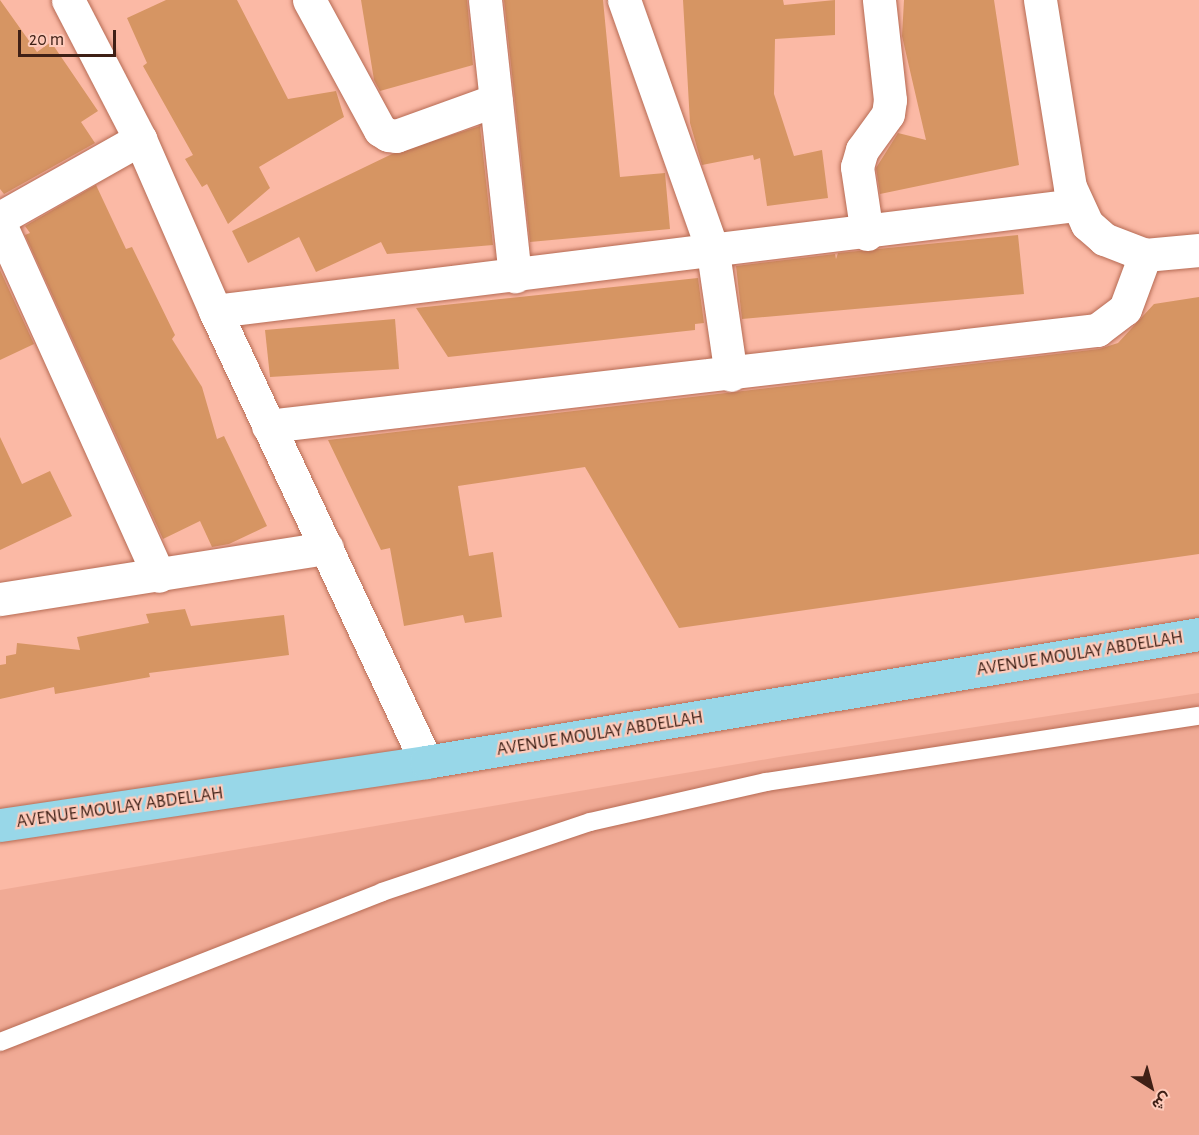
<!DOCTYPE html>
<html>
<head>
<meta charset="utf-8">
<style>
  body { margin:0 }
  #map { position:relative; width:1199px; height:1135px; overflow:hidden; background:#fbb9a5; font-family:"Alegreya Sans",Vazirmatn,sans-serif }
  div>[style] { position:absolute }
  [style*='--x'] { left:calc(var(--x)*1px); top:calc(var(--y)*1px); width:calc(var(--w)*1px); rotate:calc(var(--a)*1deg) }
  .built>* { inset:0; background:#f0aa95 }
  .building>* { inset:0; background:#d69563 }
  .roads { filter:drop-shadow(0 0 2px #b66b54) drop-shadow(0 0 2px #b66b54) }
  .lane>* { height:18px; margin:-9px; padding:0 9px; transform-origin:9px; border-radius:9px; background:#fff }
  .street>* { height:33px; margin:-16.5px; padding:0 16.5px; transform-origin:16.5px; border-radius:16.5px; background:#fff }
  .primary>* { height:33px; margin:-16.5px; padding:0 16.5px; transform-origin:16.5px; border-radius:16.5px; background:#98d7e8 }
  span { translate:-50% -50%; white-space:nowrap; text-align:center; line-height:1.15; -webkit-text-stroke:4.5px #fecbbb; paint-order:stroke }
  .street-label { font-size:18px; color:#3f2016 }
  .north { position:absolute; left:1121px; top:1057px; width:60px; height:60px; -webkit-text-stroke:4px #fecbbb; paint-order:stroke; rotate:144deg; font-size:16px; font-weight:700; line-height:24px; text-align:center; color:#3f2016 }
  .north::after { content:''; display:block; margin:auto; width:21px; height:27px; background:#3f2016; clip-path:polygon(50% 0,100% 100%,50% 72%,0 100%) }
  .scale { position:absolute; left:18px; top:30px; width:98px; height:27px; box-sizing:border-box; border:3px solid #3f2016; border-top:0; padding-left:8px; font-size:18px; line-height:21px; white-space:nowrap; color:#3f2016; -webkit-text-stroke:4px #fecbbb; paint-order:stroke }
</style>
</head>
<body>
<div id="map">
  <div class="built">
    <i style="clip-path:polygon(1199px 693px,1199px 1135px,0 1135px,0 890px,779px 757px)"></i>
  </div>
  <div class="building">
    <i style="clip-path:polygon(0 0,37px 52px,51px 42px,98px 111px,81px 122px,95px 143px,4px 194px,0 189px)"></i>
    <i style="clip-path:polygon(166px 0,237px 0,288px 99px,336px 91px,344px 117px,259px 167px,270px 188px,228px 224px,207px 184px,202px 187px,185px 159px,193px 155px,143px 66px,147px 63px,127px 18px)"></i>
    <i style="clip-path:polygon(361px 0,467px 0,473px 65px,380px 91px,374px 80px)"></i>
    <i style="clip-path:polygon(504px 0,603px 0,620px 177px,665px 173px,670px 229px,530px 242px)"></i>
    <i style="clip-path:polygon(683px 0,783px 0,784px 5px,835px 0,835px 35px,775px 39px,774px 94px,794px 156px,822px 150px,828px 198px,767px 206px,760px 158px,754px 160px,753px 155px,702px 165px,690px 123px)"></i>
    <i style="clip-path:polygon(904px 0,994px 0,1019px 165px,880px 194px,876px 168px,898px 133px,926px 140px,902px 36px)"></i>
    <i style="clip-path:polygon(480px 126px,493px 245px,387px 254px,381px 242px,316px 272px,299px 237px,248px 263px,232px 231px,392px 154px)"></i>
    <i style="clip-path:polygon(96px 185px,126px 249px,132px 247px,175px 335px,172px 339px,202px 387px,217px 439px,224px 436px,267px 526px,229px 544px,212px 547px,200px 521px,163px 539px,25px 235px,30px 233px,25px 226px)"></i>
    <i style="clip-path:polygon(1018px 235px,1024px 294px,742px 319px,736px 266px,835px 254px,836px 259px,838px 253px)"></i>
    <i style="clip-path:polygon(0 270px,34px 344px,0 360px)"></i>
    <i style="clip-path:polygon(698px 278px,704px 323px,695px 324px,695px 330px,448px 357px,416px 308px)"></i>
    <i style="clip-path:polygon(1199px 297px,1199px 554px,679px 628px,585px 467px,458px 486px,469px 556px,493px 552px,502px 617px,465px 623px,463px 615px,404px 626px,390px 548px,381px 550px,328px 440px,1099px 349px,1118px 343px,1154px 304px)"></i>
    <i style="clip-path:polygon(395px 319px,399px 369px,270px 377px,265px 330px)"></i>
    <i style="clip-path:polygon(0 437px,22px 484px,50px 471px,72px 516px,0 550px)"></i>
    <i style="clip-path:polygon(185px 609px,191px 626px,284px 615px,289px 655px,149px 673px,150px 677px,55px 694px,54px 687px,0 699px,0 665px,6px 664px,6px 656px,16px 654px,17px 643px,80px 650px,77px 637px,149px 623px,146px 614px)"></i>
  </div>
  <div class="roads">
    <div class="lane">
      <i style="--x:0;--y:1042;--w:410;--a:-21.4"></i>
      <i style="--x:382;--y:892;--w:219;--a:-18.6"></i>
      <i style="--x:590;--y:822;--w:180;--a:-12.8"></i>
      <i style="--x:766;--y:782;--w:438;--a:-8.7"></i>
    </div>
    <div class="street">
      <i style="--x:68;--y:0;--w:157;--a:62.6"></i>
      <i style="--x:140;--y:139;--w:188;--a:66.4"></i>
      <i style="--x:215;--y:311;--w:498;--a:64.9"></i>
      <i style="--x:309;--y:0;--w:148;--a:61.4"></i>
      <i style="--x:380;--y:130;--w:9;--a:32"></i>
      <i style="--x:388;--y:135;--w:8;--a:7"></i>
      <i style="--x:396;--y:136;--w:106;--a:-19.8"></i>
      <i style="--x:485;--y:0;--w:278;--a:83.8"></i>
      <i style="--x:624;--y:0;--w:267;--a:70.5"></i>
      <i style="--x:713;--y:252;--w:124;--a:81.7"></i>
      <i style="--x:1040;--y:0;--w:189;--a:80.9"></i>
      <i style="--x:1070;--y:187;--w:41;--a:65.3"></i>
      <i style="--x:1087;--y:224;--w:23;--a:41"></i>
      <i style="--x:1104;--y:239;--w:44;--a:21.3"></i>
      <i style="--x:1145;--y:255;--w:54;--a:-5.3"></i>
      <i style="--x:0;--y:218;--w:161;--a:-29.4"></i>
      <i style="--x:0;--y:224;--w:386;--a:65.7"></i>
      <i style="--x:867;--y:234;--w:68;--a:-98.5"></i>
      <i style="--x:857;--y:167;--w:18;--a:-74"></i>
      <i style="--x:862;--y:150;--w:44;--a:-54.2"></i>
      <i style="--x:888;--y:114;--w:14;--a:-82"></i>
      <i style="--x:890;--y:100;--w:101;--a:-96.3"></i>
      <i style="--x:215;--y:311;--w:868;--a:-7.02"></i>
      <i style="--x:268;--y:426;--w:835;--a:-6.61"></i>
      <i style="--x:1097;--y:330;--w:35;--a:-37"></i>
      <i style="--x:1125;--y:309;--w:58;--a:-69.7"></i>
      <i style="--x:0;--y:599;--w:331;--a:-8.9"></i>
    </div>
    <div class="primary">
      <i style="--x:0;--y:825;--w:431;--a:-8.4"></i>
      <i style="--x:426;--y:762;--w:784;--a:-9.4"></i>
    </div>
  </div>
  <div class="street-label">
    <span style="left:1080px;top:654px;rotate:-9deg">AVENUE MOULAY ABDELLAH</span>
    <span style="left:600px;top:734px;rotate:-9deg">AVENUE MOULAY ABDELLAH</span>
    <span style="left:120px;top:808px;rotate:-8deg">AVENUE MOULAY ABDELLAH</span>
  </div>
  <div class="north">ش</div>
  <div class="scale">20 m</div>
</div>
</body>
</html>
